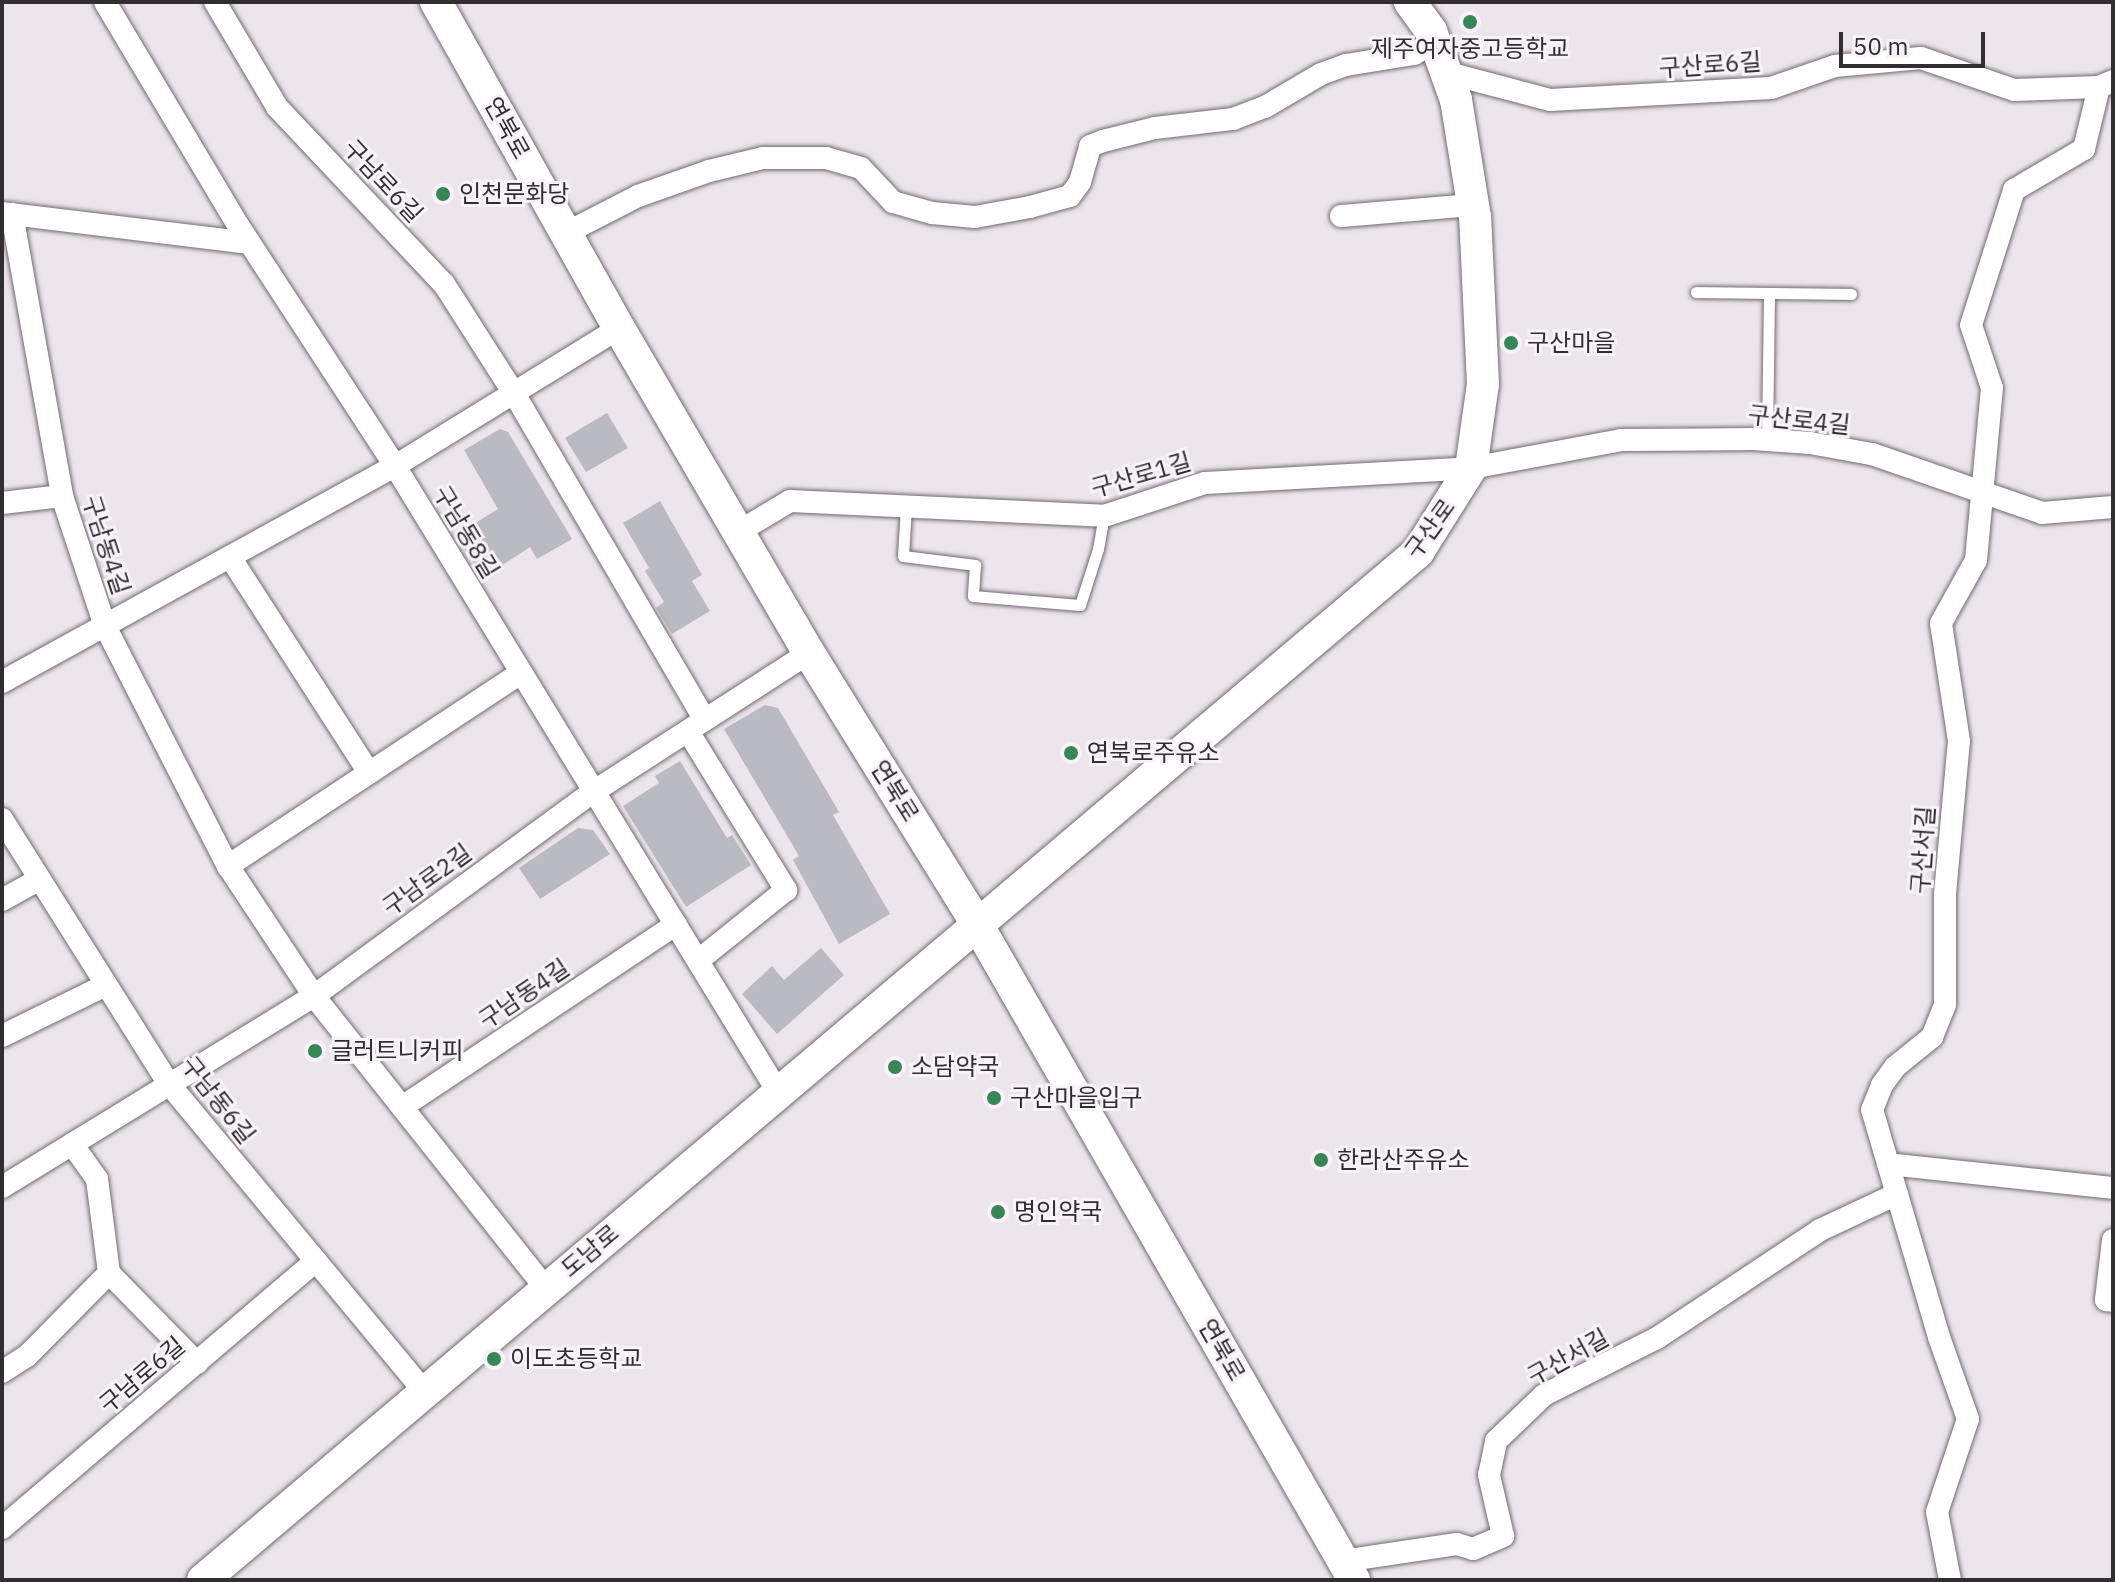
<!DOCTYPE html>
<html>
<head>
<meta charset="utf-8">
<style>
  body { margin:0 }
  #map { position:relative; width:2115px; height:1582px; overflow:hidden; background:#ece5ec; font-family:"IBM Plex Sans","Noto Sans KR",sans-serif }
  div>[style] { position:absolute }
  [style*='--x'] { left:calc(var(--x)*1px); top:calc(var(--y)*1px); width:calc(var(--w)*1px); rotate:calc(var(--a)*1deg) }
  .building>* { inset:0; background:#babac3 }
  .roads { filter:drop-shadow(0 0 2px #716b71) drop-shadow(0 0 2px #716b71) }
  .lane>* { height:11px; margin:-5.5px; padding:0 5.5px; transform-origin:5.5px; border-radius:5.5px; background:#fff }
  .street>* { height:22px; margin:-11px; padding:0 11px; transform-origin:11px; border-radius:11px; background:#fff }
  .secondary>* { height:32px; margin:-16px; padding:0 16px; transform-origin:16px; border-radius:16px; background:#fff }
  .dots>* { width:22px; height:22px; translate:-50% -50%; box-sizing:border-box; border:4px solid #f9f2fa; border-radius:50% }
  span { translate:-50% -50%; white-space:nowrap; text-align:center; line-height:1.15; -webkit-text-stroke:6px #f9f2fa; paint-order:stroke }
  .poi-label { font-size:24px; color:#312e31 }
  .left { translate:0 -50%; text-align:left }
  .street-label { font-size:24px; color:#312e31 }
  .frame { position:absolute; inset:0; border:4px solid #312e31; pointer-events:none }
  .scale { position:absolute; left:1839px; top:32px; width:146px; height:36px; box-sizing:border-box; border:4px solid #312e31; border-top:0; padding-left:10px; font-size:24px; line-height:28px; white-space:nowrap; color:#312e31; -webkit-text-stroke:6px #f9f2fa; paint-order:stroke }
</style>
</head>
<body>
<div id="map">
  <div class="building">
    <i style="clip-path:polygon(607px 413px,628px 448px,586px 472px,565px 438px)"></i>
    <i style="clip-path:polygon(500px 429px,508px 432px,572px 539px,537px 559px,530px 547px,483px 578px,456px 535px,498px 509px,464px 450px)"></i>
    <i style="clip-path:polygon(660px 501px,702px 575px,692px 581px,710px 611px,672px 634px,656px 608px,664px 602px,645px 571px,649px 568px,623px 523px)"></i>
    <i style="clip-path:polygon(765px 705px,778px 708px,839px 812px,833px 815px,890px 914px,839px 944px,793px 860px,799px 856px,724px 729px)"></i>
    <i style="clip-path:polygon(680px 761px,727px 838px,732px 835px,751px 865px,686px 907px,623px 806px,659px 783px,655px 776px)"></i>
    <i style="clip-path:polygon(578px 828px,593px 830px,610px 854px,540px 899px,519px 868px)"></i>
    <i style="clip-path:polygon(821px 948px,844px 975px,777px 1034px,742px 994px,772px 966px,784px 980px)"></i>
  </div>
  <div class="roads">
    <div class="lane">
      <i style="--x:1696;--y:292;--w:155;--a:0.7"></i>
      <i style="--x:1767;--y:439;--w:144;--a:-89.2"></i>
      <i style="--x:906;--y:507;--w:49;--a:93.5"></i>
      <i style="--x:903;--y:556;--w:73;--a:7.1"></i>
      <i style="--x:975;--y:565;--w:31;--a:94"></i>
      <i style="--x:973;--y:596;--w:107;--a:4.8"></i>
      <i style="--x:1080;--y:605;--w:59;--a:-72.2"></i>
      <i style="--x:1098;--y:549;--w:34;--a:-80"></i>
    </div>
    <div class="street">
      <i style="--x:105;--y:2;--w:260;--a:59.2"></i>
      <i style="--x:238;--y:225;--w:288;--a:56.9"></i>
      <i style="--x:395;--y:466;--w:734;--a:58.54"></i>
      <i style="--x:215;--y:2;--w:122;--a:59.4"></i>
      <i style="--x:277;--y:107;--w:243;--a:46.7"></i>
      <i style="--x:444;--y:284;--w:132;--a:57.4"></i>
      <i style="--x:515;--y:395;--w:374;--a:59.7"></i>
      <i style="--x:1448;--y:73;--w:106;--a:14.8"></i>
      <i style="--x:1550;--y:100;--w:221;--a:-3.1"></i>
      <i style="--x:1771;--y:88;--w:68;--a:-19"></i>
      <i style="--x:1835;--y:66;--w:86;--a:-5.3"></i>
      <i style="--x:1921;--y:58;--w:98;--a:19"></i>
      <i style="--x:2014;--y:90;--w:85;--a:-2"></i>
      <i style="--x:2099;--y:87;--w:15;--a:-23"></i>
      <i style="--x:2;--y:213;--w:249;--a:6.9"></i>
      <i style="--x:12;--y:214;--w:286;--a:79.9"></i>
      <i style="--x:62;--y:496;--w:137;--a:71.7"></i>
      <i style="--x:105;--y:626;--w:270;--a:62.9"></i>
      <i style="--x:228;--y:866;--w:156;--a:56.5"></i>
      <i style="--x:314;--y:996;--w:374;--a:51.6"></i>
      <i style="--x:1341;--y:216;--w:132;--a:-4.8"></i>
      <i style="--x:566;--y:233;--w:81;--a:-27.2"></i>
      <i style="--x:638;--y:196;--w:75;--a:-19.4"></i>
      <i style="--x:709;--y:171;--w:56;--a:-13.5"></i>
      <i style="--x:763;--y:158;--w:63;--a:0"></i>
      <i style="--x:826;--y:158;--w:36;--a:16"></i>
      <i style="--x:861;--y:168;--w:47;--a:46.7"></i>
      <i style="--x:893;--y:202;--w:41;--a:15.8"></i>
      <i style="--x:932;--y:213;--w:43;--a:5.3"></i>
      <i style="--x:975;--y:217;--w:56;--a:-10.3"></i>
      <i style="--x:1030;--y:207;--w:41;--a:-15.4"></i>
      <i style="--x:1070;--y:196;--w:17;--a:-54"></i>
      <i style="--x:1080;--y:182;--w:37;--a:-74"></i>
      <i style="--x:1090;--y:146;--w:14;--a:-21"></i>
      <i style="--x:1103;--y:141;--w:54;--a:-14"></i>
      <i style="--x:1155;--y:128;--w:79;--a:-6.6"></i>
      <i style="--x:1233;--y:119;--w:34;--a:-21"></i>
      <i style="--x:1265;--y:107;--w:65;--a:-30.5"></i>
      <i style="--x:1321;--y:74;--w:27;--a:-20"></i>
      <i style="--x:1346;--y:65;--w:69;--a:-9.2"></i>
      <i style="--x:1414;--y:54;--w:25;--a:-29"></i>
      <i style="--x:2;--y:503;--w:60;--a:-6.7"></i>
      <i style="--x:738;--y:532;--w:61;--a:-30.8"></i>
      <i style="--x:790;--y:501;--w:314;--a:2.7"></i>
      <i style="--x:1104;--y:516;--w:106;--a:-18.1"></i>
      <i style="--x:1205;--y:483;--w:266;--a:-3.2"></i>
      <i style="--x:1471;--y:468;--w:154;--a:-10.5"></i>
      <i style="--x:1622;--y:440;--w:131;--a:-0.4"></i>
      <i style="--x:1753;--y:439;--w:57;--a:4"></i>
      <i style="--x:1810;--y:443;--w:63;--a:10.1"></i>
      <i style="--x:1872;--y:454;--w:180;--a:19.1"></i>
      <i style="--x:2042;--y:513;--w:71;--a:-4.8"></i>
      <i style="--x:230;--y:557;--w:257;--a:57.2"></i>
      <i style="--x:2;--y:682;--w:448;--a:-28.8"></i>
      <i style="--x:395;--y:466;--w:263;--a:-31.6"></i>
      <i style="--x:689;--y:733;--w:185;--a:58.3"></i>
      <i style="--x:786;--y:890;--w:112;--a:141.2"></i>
      <i style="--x:2;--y:819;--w:313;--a:57.8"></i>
      <i style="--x:169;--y:1084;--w:400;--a:50.3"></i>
      <i style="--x:228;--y:866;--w:351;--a:-33.4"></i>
      <i style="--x:2;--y:900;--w:43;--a:-28.9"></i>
      <i style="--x:2;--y:1036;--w:116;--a:-26.1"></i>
      <i style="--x:402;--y:1107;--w:329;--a:-33.7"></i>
      <i style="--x:72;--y:1144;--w:43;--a:54.5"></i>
      <i style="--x:97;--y:1179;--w:95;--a:82.7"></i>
      <i style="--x:109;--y:1273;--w:126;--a:45.6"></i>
      <i style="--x:1888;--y:1164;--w:226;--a:6.1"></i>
      <i style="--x:2;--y:1187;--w:366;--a:-31.5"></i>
      <i style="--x:314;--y:996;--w:346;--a:-36.2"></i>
      <i style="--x:593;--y:792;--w:257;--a:-32.8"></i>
      <i style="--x:2113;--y:1240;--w:60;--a:96.7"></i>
      <i style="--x:2106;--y:1300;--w:7;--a:8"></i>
      <i style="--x:2;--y:1372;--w:30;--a:-33"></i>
      <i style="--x:27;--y:1356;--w:117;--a:-45.3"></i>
      <i style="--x:2;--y:1528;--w:412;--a:-40.4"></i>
      <i style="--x:1343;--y:1561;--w:115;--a:-8.5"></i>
      <i style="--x:1457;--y:1544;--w:17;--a:17"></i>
      <i style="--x:1473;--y:1549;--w:33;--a:-23"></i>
      <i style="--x:1503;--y:1536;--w:63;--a:-102.9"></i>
      <i style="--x:1489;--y:1475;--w:35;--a:-78"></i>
      <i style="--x:1496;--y:1441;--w:66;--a:-43.8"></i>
      <i style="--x:1544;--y:1395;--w:127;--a:-26.8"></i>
      <i style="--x:1657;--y:1338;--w:196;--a:-33.5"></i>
      <i style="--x:1820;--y:1230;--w:85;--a:-25.1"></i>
      <i style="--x:1950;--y:1580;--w:69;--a:-100.8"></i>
      <i style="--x:1937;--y:1512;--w:98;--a:-71.6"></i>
      <i style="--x:1968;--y:1419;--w:87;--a:-109.5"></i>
      <i style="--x:1939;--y:1337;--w:237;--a:-106.4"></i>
      <i style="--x:1872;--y:1110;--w:27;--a:-68"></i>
      <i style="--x:1882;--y:1085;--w:22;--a:-54"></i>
      <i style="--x:1895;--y:1067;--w:48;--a:-39"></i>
      <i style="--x:1932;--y:1037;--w:35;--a:-68"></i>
      <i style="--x:1945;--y:1004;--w:110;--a:-90"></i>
      <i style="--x:1945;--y:894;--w:154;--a:-84.8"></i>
      <i style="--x:1959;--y:741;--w:119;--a:-98.7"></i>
      <i style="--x:1941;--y:623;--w:72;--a:-60.9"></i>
      <i style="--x:1976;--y:560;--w:173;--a:-84.7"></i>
      <i style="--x:1992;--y:388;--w:66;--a:-108.4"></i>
      <i style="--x:1971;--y:325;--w:142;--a:-72.3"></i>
      <i style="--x:2014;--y:190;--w:81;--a:-30.4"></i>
      <i style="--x:2084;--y:149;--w:64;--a:-76.4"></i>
    </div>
    <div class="secondary">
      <i style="--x:436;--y:2;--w:374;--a:60.7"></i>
      <i style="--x:619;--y:328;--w:376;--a:59.7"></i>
      <i style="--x:809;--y:653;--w:319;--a:58.2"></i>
      <i style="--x:977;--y:924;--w:757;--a:60.11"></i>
      <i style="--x:203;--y:1580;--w:1592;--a:-40.23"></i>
      <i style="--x:1418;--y:552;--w:99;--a:-57.8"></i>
      <i style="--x:1471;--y:468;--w:85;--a:-81.9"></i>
      <i style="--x:1483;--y:384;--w:167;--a:-92.7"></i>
      <i style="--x:1475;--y:217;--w:119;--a:-99.2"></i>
      <i style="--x:1456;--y:100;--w:73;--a:-109.9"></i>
      <i style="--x:1431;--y:31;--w:36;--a:-126"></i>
    </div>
  </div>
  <div class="dots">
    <i style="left:1470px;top:22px;background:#388655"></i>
    <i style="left:443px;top:194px;background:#388655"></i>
    <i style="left:1511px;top:343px;background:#388655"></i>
    <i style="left:1071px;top:753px;background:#388655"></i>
    <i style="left:315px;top:1051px;background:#388655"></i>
    <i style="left:895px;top:1067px;background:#388655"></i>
    <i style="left:994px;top:1098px;background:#388655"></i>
    <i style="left:1321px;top:1160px;background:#388655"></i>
    <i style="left:998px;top:1212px;background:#388655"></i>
    <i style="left:494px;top:1359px;background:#388655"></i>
  </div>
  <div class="poi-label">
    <span style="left:1470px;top:49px">제주여자중고등학교</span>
    <span class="left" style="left:459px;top:194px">인천문화당</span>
    <span class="left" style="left:1527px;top:343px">구산마을</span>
    <span class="left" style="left:1087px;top:753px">연북로주유소</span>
    <span class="left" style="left:331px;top:1051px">글러트니커피</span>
    <span class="left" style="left:911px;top:1067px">소담약국</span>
    <span class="left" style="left:1010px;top:1098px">구산마을입구</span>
    <span class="left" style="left:1337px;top:1160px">한라산주유소</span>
    <span class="left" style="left:1014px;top:1212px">명인약국</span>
    <span class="left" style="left:510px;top:1359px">이도초등학교</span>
  </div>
  <div class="street-label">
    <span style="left:1710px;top:65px;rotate:-4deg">구산로6길</span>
    <span style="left:507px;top:128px;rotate:61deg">연북로</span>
    <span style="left:383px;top:181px;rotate:47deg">구남로6길</span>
    <span style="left:1799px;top:420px;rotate:6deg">구산로4길</span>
    <span style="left:1141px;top:475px;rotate:-16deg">구산로1길</span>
    <span style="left:1430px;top:529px;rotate:-54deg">구산로</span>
    <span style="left:466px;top:532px;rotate:59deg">구남동8길</span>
    <span style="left:106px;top:545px;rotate:72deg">구남동4길</span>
    <span style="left:895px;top:791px;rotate:58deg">연북로</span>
    <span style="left:1923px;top:850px;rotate:-86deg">구산서길</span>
    <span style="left:427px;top:880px;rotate:-36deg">구남로2길</span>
    <span style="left:524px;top:994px;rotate:-34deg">구남동4길</span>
    <span style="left:218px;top:1100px;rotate:52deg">구남동6길</span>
    <span style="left:590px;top:1251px;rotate:-40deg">도남로</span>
    <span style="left:1222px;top:1350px;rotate:60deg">연북로</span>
    <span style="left:1568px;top:1357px;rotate:-29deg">구산서길</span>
    <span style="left:142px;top:1375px;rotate:-40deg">구남로6길</span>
  </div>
  <div class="frame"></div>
  <div class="scale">50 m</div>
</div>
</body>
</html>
